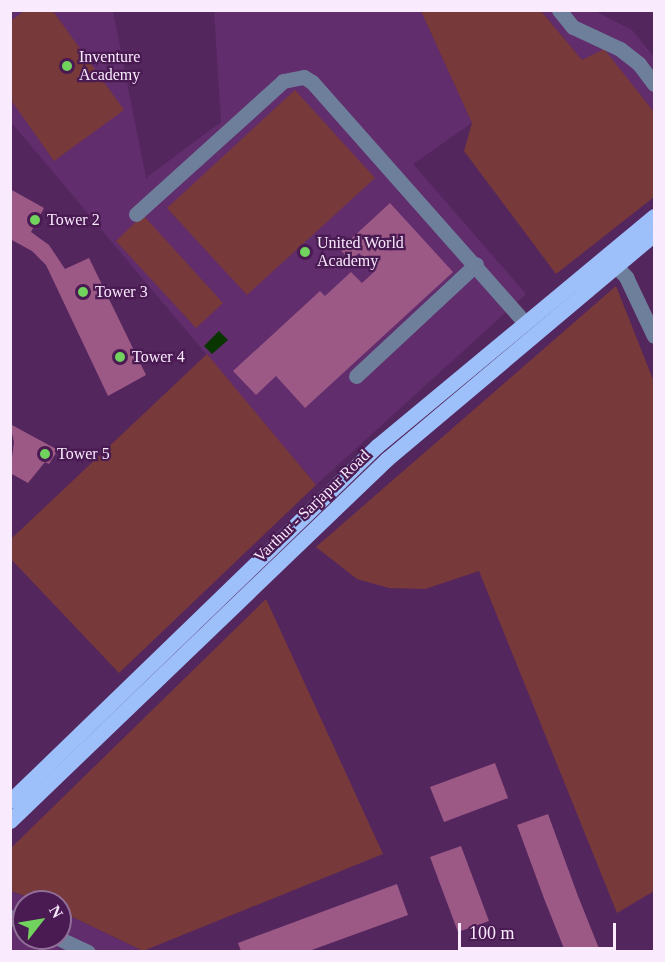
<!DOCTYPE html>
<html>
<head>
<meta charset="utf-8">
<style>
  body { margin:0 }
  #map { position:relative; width:665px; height:962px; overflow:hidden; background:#54265e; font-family:"Times New Roman",serif }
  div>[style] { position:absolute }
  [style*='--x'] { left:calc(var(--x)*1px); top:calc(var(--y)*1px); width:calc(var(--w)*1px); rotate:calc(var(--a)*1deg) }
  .built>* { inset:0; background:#612d6c }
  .green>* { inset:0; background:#78393a }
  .water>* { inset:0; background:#083500 }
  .building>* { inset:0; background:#9c5986 }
  .minor>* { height:15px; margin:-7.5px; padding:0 7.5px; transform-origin:7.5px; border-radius:7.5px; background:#6e7f9b }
  .major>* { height:15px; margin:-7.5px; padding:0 7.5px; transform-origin:7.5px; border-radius:7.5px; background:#9dc0fa }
  .dots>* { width:16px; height:16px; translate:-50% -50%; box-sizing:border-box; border:3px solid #491b52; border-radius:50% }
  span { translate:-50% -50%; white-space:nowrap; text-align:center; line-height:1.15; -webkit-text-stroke:4.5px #491b52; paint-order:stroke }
  .poi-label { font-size:16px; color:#faeafe }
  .left { translate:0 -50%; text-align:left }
  .street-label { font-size:16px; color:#faeafe }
  .frame { position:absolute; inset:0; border:12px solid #faeafe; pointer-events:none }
  .north { position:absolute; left:12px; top:890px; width:60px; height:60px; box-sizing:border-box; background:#491b52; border:2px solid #906e97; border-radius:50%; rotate:59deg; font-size:16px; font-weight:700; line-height:24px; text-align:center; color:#faeafe }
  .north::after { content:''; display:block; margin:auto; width:21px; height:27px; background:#71d35e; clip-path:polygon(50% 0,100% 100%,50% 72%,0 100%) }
  .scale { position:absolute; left:458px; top:923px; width:158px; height:27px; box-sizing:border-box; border:3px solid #faeafe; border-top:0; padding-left:8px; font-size:18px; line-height:21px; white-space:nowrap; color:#faeafe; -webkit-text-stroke:4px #491b52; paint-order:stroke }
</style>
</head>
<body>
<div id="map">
  <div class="built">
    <i style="clip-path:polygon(10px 11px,113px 11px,146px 178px,221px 122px,214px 11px,421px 11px,472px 123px,413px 164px,526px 294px,316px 485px,11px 122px)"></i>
    <i style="clip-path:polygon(541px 11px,595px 11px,632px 30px,654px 57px,654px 112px,604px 50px,582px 60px)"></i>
    <i style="clip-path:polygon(10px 891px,42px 902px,24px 902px,24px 938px,60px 938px,60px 911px,142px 951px,11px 951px)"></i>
  </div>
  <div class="green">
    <i style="clip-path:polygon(25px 10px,53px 11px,124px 110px,54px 161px,11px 100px,11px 21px)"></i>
    <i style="clip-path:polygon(421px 11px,541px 11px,582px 60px,604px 49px,654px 112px,654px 197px,556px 274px,464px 151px,472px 123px)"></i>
    <i style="clip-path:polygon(295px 90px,375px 178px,247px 295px,167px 208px)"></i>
    <i style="clip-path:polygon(143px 215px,223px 303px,196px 328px,116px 241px)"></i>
    <i style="clip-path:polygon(616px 286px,654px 382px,654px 891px,617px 913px,479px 571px,425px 589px,389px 588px,357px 579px,316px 547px)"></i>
    <i style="clip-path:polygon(207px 354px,316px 485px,119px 673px,11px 559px,11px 539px)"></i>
    <i style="clip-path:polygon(266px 599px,383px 854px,143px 951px,60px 911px,60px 902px,42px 902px,11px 891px,11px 848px)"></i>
  </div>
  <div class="water">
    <i style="clip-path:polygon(219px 331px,228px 340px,212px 354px,204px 346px)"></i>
  </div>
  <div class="building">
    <i style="clip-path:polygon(10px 189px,44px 208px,31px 232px,49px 245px,65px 269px,89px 258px,146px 375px,108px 396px,46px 265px,32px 251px,10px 239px)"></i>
    <i style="clip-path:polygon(390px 203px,453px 272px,305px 408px,276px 376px,256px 395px,233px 371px,320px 291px,325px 296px,351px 272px,362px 283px,375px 271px,359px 253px,350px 261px,340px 249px)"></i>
    <i style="clip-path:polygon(10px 424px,58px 450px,49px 464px,45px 462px,28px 483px,10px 473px,14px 442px)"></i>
    <i style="clip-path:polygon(495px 763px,508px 798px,444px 822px,430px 787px)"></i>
    <i style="clip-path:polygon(548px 814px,578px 896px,600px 951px,565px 951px,545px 901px,517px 825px)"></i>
    <i style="clip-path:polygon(461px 846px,489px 921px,458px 932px,430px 857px)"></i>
    <i style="clip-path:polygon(397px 884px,408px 915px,309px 951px,241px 951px,238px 943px)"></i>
  </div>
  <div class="minor">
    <i style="--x:559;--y:10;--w:22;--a:51"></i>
    <i style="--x:573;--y:27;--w:52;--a:25.1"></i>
    <i style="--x:620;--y:49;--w:24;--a:38"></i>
    <i style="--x:639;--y:64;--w:25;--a:53"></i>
    <i style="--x:136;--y:214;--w:198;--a:-42.1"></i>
    <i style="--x:283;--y:81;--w:21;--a:-11"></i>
    <i style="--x:304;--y:77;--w:9;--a:32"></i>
    <i style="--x:312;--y:82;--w:320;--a:48.5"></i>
    <i style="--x:607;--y:257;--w:28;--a:46"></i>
    <i style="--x:626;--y:277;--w:65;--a:64.6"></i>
    <i style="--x:356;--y:376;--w:164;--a:-43"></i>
    <i style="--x:10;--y:917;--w:15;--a:23"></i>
    <i style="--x:58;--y:938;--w:33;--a:25"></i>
  </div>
  <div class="major">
    <i style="--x:10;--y:801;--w:511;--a:-44.05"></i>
    <i style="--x:377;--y:446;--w:360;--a:-39.7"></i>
    <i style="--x:10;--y:821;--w:523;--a:-43.84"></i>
    <i style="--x:387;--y:459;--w:349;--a:-40.1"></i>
  </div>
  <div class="dots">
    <i style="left:67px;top:66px;background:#71d35e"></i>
    <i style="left:35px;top:220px;background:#71d35e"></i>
    <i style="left:305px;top:252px;background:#71d35e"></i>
    <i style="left:83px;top:292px;background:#71d35e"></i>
    <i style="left:120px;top:357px;background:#71d35e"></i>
    <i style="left:45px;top:454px;background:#71d35e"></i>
  </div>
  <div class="poi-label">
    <span class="left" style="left:79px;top:66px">Inventure<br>Academy</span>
    <span class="left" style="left:47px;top:220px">Tower 2</span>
    <span class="left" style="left:317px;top:252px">United World<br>Academy</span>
    <span class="left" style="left:95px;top:292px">Tower 3</span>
    <span class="left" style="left:132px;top:357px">Tower 4</span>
    <span class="left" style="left:57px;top:454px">Tower 5</span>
  </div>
  <div class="street-label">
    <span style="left:312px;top:506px;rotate:-44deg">Varthur - Sarjapur Road</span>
  </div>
  <div class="frame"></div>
  <div class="north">N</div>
  <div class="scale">100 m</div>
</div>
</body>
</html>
